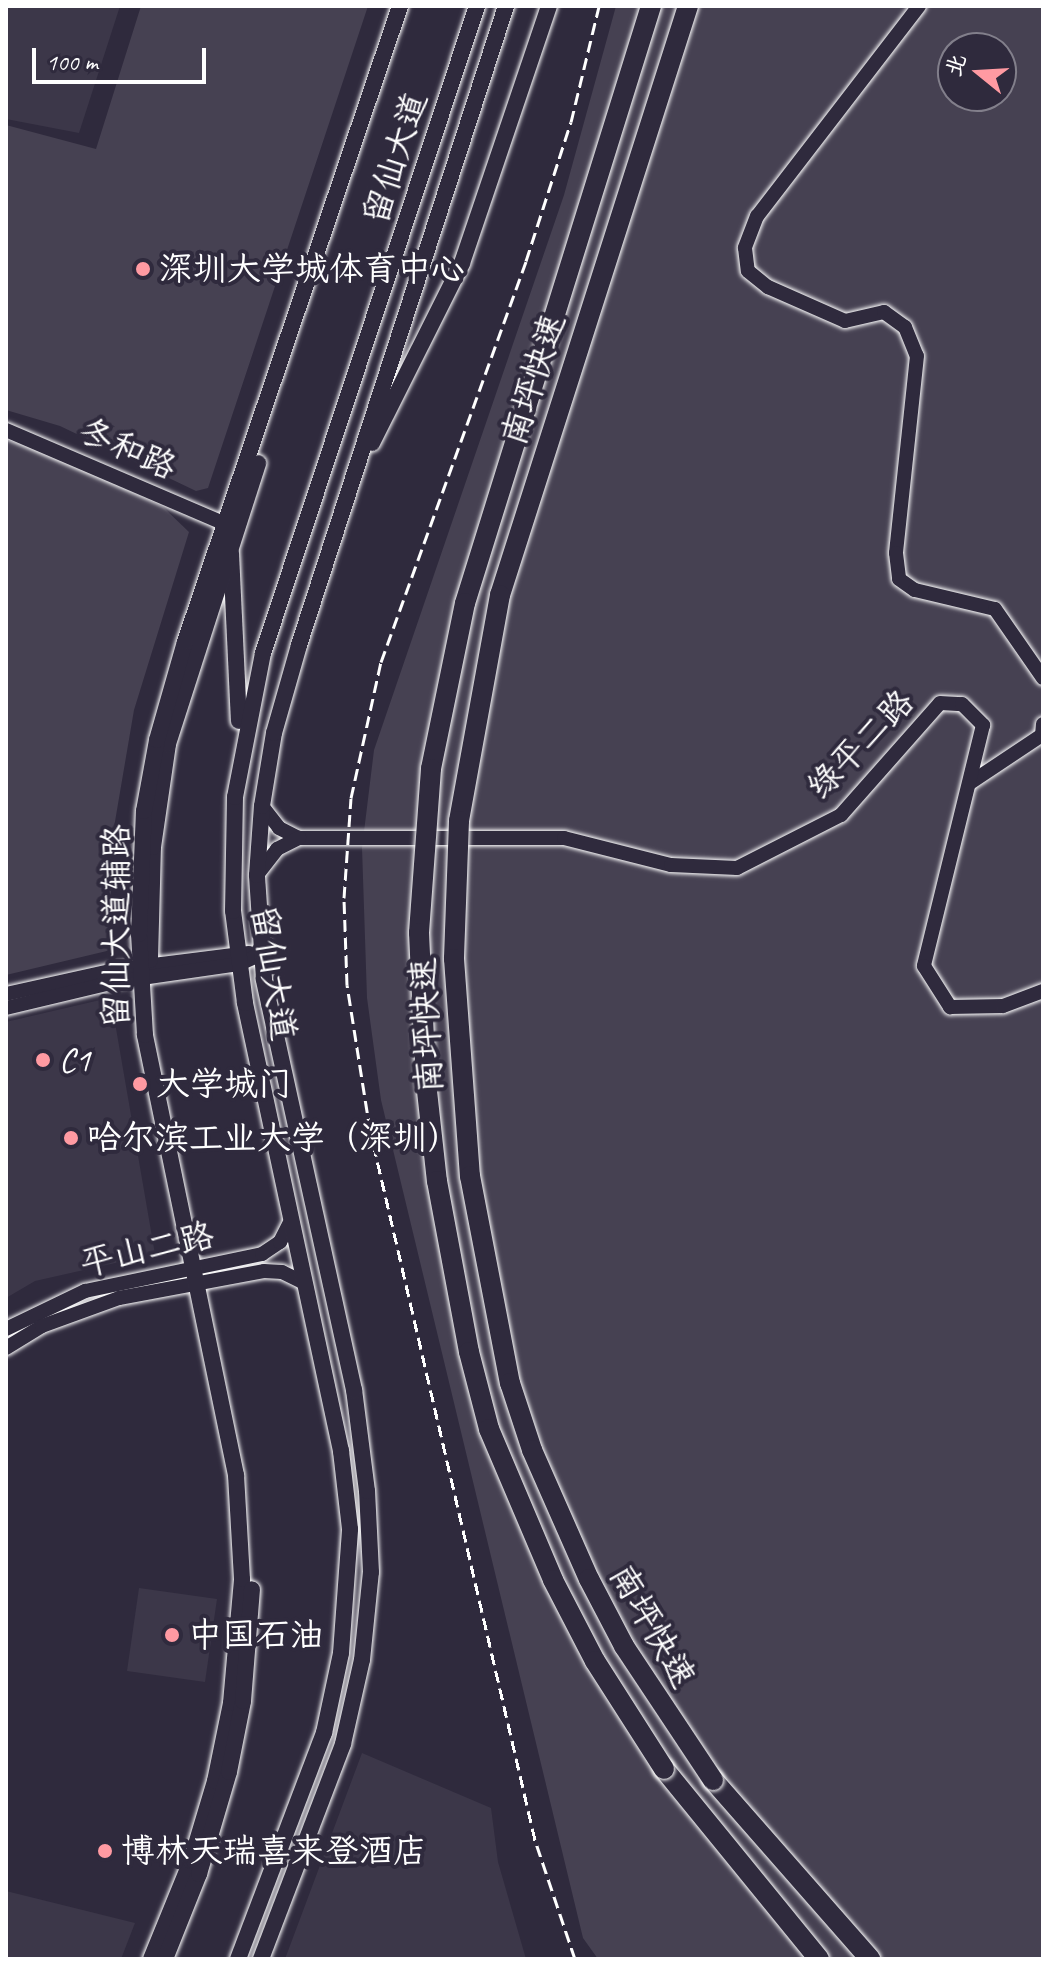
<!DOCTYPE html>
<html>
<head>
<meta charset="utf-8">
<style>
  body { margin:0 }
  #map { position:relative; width:1049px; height:1965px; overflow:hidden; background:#2f2a3d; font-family:Caveat,"LXGW WenKai TC",sans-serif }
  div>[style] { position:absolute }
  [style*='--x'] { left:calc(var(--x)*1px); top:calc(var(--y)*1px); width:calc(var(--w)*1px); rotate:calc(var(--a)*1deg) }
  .built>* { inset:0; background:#3c3749 }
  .green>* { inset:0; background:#464152 }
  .roads { filter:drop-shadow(0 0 2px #fff) drop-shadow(0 0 2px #fff) }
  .minor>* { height:14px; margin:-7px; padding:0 7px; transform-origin:7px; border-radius:7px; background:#2f2a3d }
  .major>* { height:16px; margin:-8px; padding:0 8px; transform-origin:8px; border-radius:8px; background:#2f2a3d }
  .highway>* { height:20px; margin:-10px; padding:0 10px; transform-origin:10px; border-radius:10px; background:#2f2a3d }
  .rail>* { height:3px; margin-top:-1.5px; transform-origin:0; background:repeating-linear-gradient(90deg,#fff 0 12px,transparent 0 18px) }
  .bridges { filter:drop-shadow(0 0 2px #fff) drop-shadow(0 0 2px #fff) }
  .highway-bridge>* { height:20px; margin:-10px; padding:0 10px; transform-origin:10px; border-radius:10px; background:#2f2a3d }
  .dots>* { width:22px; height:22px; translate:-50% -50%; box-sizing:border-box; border:4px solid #2f2a3d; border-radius:50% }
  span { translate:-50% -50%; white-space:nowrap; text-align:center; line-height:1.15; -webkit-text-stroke:8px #2f2a3d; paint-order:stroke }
  .street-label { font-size:34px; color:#fff }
  .poi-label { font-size:34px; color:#fff }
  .left { translate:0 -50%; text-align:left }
  .frame { position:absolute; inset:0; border:8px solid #fff; pointer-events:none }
  .north { position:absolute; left:937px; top:32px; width:80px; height:80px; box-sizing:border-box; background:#2f2a3d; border:2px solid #827f8b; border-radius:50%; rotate:288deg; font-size:22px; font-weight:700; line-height:32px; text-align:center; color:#fff }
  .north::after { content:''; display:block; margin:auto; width:28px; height:36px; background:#ff9aa2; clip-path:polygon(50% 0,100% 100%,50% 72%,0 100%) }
  .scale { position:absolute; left:32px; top:48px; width:174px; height:36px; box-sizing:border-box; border:4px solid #fff; border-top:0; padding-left:10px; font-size:24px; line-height:28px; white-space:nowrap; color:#fff; -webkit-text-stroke:6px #2f2a3d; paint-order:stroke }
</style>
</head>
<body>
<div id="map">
  <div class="built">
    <i style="clip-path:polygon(6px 6px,120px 6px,79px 133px,6px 119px)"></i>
    <i style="clip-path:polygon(100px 1000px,113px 1011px,155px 1254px,35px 1281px,6px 1298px,6px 1022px)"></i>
    <i style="clip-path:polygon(139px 1588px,217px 1599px,205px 1682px,127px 1671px)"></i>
    <i style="clip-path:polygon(362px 1753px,491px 1808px,498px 1862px,526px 1959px,285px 1959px)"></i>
    <i style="clip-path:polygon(6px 1891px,135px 1923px,121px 1959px,6px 1959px)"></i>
  </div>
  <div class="green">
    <i style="clip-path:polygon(141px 6px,368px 6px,208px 488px,196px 491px,60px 426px,6px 410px,6px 125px,96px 149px)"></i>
    <i style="clip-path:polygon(evenodd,616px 6px,1043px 6px,1043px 1959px,598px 1959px,583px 1938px,381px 1100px,367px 998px,362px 848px,374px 750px,564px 195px,616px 6px,953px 48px,1001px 48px,1001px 96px,953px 96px,953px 48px)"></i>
    <i style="clip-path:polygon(6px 440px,49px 453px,163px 507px,189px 532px,134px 710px,111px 845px,111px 950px,6px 975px)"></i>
  </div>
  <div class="roads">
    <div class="minor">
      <i style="--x:919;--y:6;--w:265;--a:127.6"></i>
      <i style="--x:757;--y:216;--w:34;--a:111"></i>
      <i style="--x:745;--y:248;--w:23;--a:83"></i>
      <i style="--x:748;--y:271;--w:26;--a:39"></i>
      <i style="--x:768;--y:287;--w:84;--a:23.8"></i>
      <i style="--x:845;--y:321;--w:40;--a:-13"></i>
      <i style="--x:884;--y:312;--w:26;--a:36"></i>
      <i style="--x:905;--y:327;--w:31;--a:68"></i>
      <i style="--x:917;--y:356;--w:198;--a:96.1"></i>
      <i style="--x:896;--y:553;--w:26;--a:83"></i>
      <i style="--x:899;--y:579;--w:19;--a:35"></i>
      <i style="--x:915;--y:590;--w:82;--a:13.4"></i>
      <i style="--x:995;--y:609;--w:84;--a:55.2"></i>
      <i style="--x:6;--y:430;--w:238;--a:23.2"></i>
      <i style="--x:970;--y:783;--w:87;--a:-33.7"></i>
      <i style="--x:1042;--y:735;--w:11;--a:-85"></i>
      <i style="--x:262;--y:806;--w:28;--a:52"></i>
      <i style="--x:279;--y:828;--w:22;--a:27"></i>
      <i style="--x:299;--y:838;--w:265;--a:0"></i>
      <i style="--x:564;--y:838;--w:110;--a:14.2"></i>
      <i style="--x:671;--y:865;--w:66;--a:2.6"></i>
      <i style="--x:737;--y:868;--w:117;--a:-27"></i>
      <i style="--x:841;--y:815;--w:149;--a:-48.5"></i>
      <i style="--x:940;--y:703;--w:22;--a:3"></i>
      <i style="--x:962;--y:704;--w:30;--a:45"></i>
      <i style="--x:983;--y:725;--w:248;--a:103.8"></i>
      <i style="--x:924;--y:966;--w:49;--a:57.6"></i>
      <i style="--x:950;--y:1007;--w:53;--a:-1.1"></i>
      <i style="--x:1003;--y:1006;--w:43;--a:-20.6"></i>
      <i style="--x:257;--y:875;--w:33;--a:-52"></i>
      <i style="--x:277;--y:849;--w:25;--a:-27"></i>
      <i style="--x:6;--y:994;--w:111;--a:-12.5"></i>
      <i style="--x:114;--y:970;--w:136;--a:-7.2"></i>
      <i style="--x:6;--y:1008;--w:111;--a:-13.5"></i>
      <i style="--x:114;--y:982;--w:126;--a:-8.2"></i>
      <i style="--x:239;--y:964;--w:24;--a:-24"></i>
      <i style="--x:6;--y:1329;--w:88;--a:-25.7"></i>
      <i style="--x:85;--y:1291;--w:181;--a:-11.8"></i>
      <i style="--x:262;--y:1254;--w:22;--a:-34"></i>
      <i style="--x:280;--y:1242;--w:25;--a:-63"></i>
      <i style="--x:6;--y:1348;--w:42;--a:-31.4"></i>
      <i style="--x:42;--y:1326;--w:82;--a:-20"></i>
      <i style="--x:119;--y:1298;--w:147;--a:-10.5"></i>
      <i style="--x:264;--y:1271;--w:18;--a:3"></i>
      <i style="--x:282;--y:1272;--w:25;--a:26"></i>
    </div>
    <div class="major">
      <i style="--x:372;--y:443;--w:201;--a:-63.4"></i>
      <i style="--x:462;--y:263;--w:271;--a:-71.3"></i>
      <i style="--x:231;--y:553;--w:168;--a:87.3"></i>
      <i style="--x:150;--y:960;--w:113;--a:-88.5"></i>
      <i style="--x:153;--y:847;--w:104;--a:-81.7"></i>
      <i style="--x:168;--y:744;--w:295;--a:-72.2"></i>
      <i style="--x:151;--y:1959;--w:106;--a:-67.8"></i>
      <i style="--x:191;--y:1861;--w:84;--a:-73.3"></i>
      <i style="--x:215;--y:1781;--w:80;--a:-78.4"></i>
      <i style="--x:231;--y:1703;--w:124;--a:-84.9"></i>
      <i style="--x:242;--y:1579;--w:104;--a:-93.3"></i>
      <i style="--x:236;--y:1475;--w:449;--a:-101.7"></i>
      <i style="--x:145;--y:1035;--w:101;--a:-93.4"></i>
      <i style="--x:139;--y:934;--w:123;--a:-87.7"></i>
      <i style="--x:144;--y:811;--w:72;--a:-79.6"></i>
      <i style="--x:157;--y:740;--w:102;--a:-74.1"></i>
      <i style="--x:185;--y:642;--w:671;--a:-71.32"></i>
      <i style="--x:165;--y:1959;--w:92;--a:-68.2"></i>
      <i style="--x:199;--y:1874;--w:106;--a:-73.6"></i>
      <i style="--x:229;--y:1772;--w:72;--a:-78.8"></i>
      <i style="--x:243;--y:1701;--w:112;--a:-85.4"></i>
      <i style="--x:238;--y:1959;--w:242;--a:-69.2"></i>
      <i style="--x:324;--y:1733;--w:82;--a:-78"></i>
      <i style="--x:341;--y:1653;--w:124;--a:-85.8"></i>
      <i style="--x:350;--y:1529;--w:79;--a:-96.6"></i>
      <i style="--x:341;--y:1451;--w:458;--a:-102.1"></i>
      <i style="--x:245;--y:1003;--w:93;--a:-97.4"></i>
      <i style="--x:233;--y:911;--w:114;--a:-89"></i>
      <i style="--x:235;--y:797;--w:147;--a:-79"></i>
      <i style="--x:263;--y:653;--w:681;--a:-71.7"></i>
      <i style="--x:261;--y:1959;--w:230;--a:-69.1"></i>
      <i style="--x:343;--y:1744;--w:86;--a:-77.3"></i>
      <i style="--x:362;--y:1660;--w:88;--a:-84.2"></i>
      <i style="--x:371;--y:1572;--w:81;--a:-92.8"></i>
      <i style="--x:367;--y:1491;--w:102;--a:-97.3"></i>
      <i style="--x:354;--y:1390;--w:421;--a:-102.4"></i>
      <i style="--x:264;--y:979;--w:104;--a:-93.9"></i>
      <i style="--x:257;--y:875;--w:69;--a:-85.9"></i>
      <i style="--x:262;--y:806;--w:74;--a:-80.7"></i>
      <i style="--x:274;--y:733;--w:91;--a:-74.1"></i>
      <i style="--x:299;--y:645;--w:672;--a:-72.05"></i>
    </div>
    <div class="highway">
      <i style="--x:664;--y:1769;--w:245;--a:50.8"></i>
      <i style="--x:713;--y:1780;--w:238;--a:48.7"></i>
    </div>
  </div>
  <div class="rail">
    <i style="--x:575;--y:1959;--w:126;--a:-108.6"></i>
    <i style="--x:535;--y:1840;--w:729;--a:-103.08"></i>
    <i style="--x:370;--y:1130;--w:147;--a:-99"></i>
    <i style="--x:347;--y:985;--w:87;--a:-92"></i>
    <i style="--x:344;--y:898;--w:100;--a:-86"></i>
    <i style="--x:351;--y:798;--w:139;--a:-77.6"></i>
    <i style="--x:381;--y:662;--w:426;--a:-70.1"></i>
    <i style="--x:526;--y:261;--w:146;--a:-72.1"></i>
    <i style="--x:571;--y:122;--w:119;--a:-76.4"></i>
  </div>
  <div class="bridges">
    <div class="highway-bridge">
      <i style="--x:651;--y:6;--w:625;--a:107.3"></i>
      <i style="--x:465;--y:603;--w:169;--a:101.6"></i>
      <i style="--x:431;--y:769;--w:164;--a:94.2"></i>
      <i style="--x:419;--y:933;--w:149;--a:87.3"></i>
      <i style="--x:426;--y:1082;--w:100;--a:83.7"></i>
      <i style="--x:437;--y:1181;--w:174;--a:79.4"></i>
      <i style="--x:469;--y:1352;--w:80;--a:75.4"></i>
      <i style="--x:489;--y:1429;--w:164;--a:67"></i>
      <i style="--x:553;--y:1580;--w:91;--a:62.6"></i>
      <i style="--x:595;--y:1661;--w:128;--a:57.4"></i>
      <i style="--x:688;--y:6;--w:618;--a:107.7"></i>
      <i style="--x:500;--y:595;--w:230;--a:100.3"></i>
      <i style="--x:459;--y:821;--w:138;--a:92.1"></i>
      <i style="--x:454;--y:959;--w:218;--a:85.8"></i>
      <i style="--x:470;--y:1176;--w:211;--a:79.1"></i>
      <i style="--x:510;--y:1383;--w:71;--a:71.8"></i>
      <i style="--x:532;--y:1450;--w:141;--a:66.2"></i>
      <i style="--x:589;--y:1579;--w:76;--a:62.4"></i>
      <i style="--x:624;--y:1646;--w:161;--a:56.4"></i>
    </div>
  </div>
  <div class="dots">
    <i style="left:143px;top:269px;background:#ff9aa2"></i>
    <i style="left:43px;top:1060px;background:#ff9aa2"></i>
    <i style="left:140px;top:1084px;background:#ff9aa2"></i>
    <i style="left:71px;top:1138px;background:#ff9aa2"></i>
    <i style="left:172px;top:1635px;background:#ff9aa2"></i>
    <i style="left:105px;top:1851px;background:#ff9aa2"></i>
  </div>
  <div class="street-label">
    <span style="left:395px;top:158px;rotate:-72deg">留仙大道</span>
    <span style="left:533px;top:379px;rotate:-72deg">南坪快速</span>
    <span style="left:128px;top:448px;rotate:24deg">冬和路</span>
    <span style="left:860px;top:744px;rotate:-46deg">绿平二路</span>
    <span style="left:116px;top:926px;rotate:-90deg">留仙大道辅路</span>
    <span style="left:274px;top:973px;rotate:81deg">留仙大道</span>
    <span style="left:426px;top:1025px;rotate:-93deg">南坪快速</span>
    <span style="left:147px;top:1249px;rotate:-13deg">平山二路</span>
    <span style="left:653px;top:1626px;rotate:60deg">南坪快速</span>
  </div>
  <div class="poi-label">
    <span class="left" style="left:159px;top:269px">深圳大学城体育中心</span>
    <span class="left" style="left:59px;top:1060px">C1</span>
    <span class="left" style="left:156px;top:1084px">大学城门</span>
    <span class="left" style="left:87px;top:1138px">哈尔滨工业大学（深圳）</span>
    <span class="left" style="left:188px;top:1635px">中国石油</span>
    <span class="left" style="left:121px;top:1851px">博林天瑞喜来登酒店</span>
  </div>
  <div class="frame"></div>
  <div class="north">北</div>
  <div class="scale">100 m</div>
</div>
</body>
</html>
